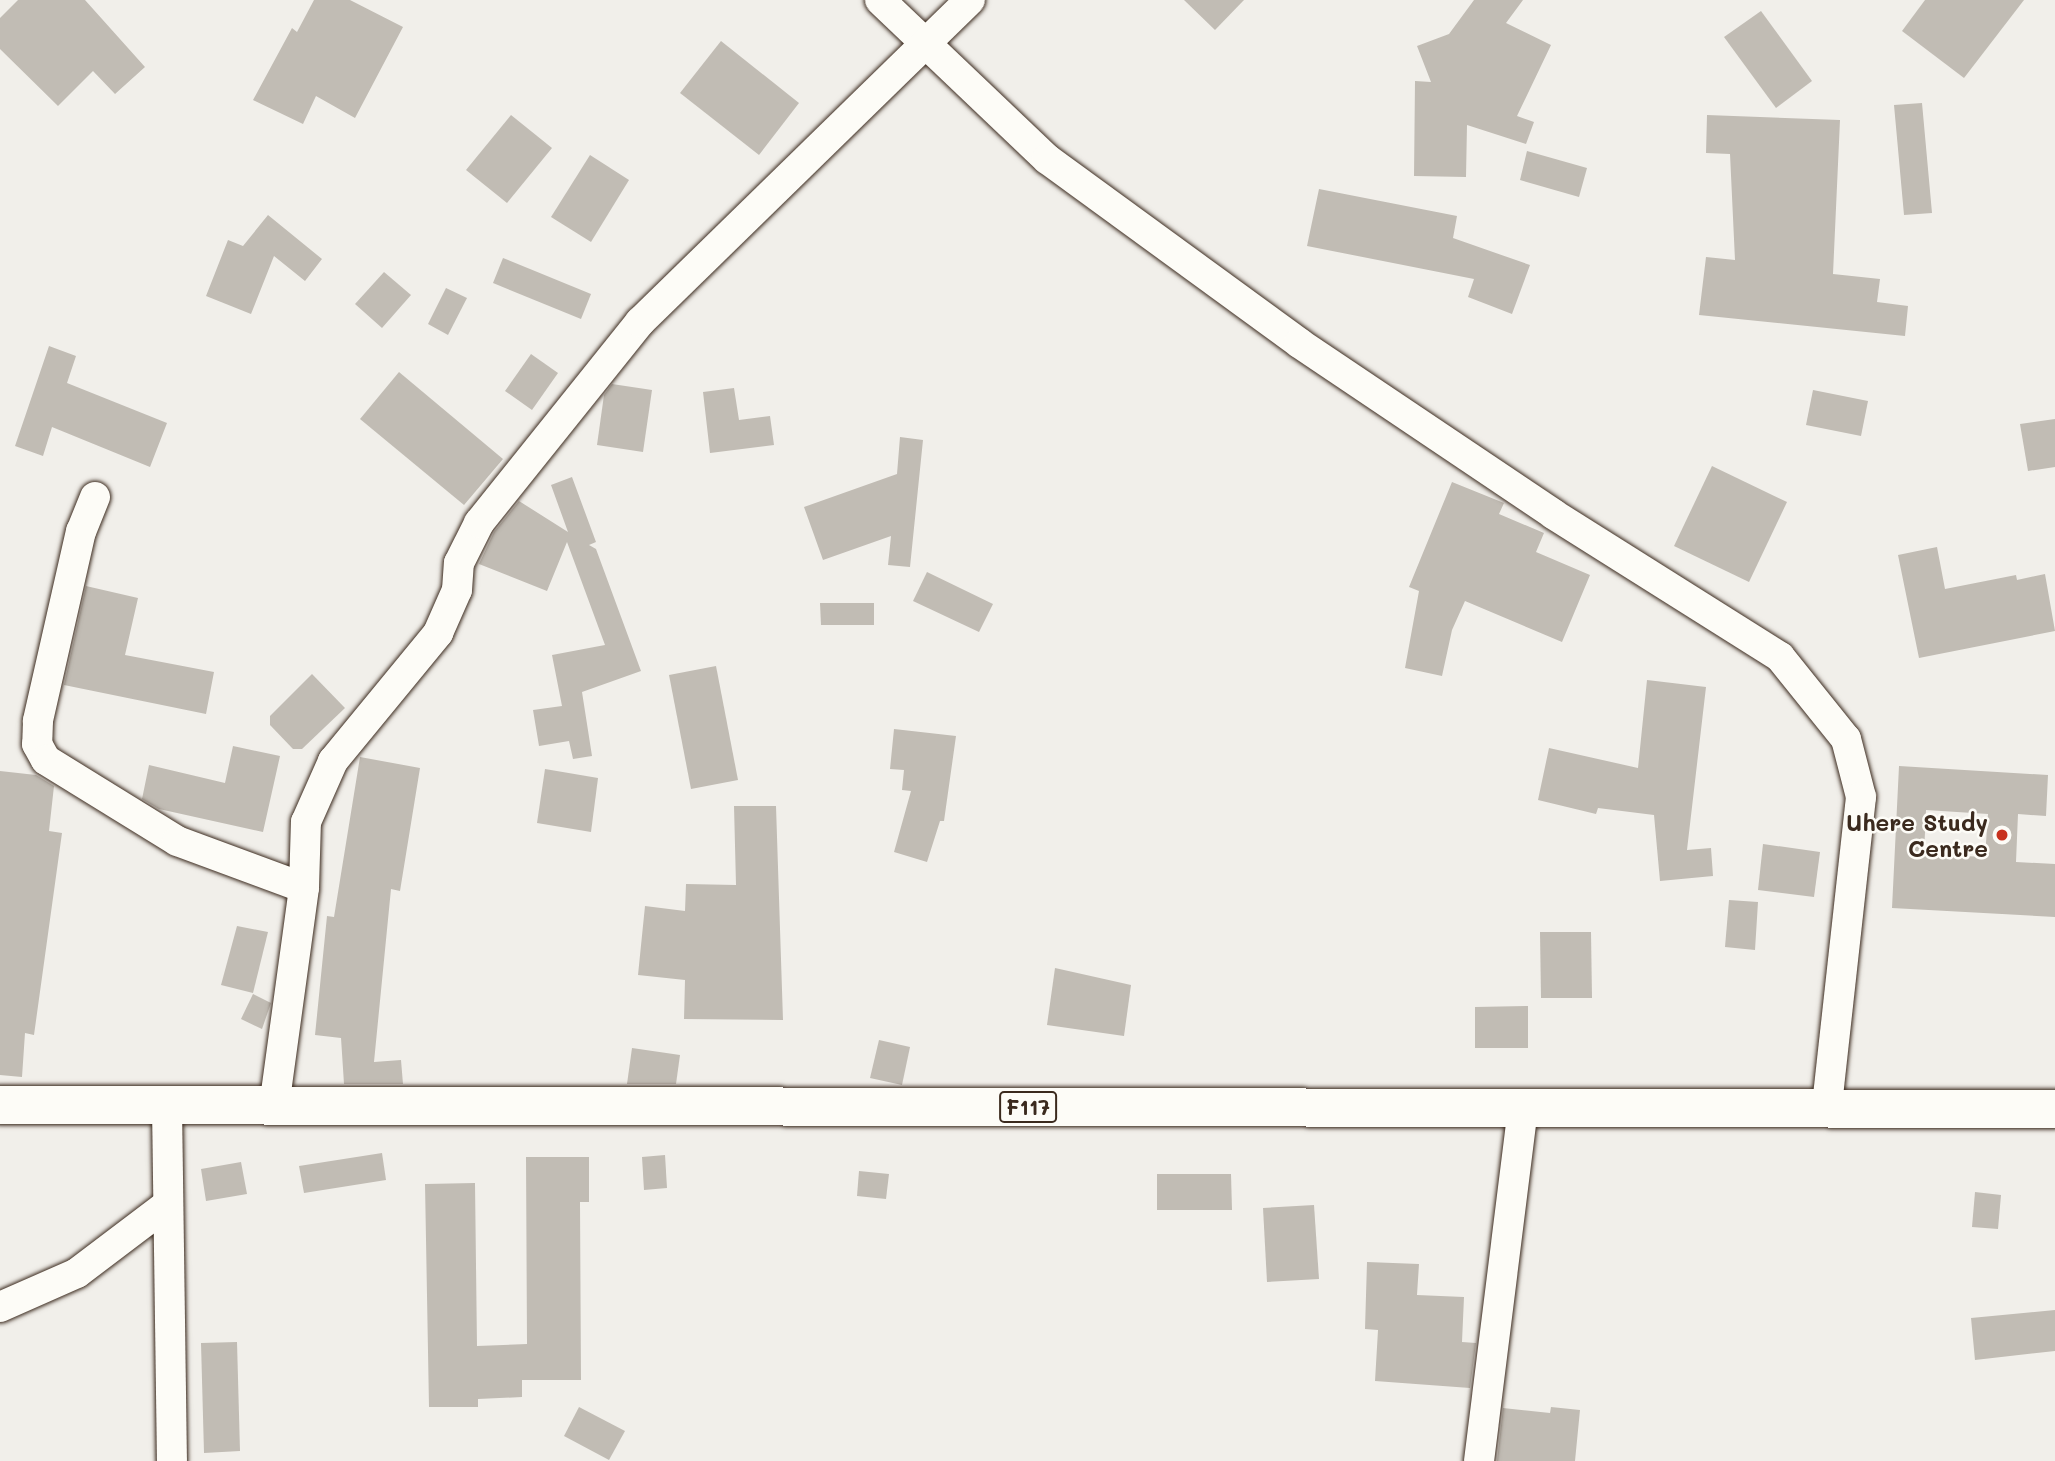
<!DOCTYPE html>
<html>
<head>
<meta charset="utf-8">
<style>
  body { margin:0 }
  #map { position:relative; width:2055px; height:1461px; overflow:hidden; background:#f1efea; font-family:Mali,sans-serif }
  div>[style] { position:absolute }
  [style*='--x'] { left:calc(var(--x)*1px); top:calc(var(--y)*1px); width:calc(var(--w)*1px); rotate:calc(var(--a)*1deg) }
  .building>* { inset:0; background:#c1bcb4 }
  .roads { filter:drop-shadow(0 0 2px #3b2a1e) drop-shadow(0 0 2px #3b2a1e) }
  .minor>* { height:30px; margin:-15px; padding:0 15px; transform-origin:15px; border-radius:15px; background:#fdfcf7 }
  .primary>* { height:38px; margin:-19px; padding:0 19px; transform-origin:19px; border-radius:19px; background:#fdfcf7 }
  .dots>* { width:19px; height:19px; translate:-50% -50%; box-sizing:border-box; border:4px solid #fdfcf7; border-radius:50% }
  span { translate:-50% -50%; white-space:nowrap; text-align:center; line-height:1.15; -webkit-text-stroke:5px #fdfcf7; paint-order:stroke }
  .shield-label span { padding:2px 5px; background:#fdfcf7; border:2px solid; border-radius:5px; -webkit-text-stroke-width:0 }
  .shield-label { font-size:21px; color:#3b2a1e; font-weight:700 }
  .poi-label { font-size:23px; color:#3b2a1e; font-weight:700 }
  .right { translate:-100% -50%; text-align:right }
</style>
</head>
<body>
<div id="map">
  <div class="building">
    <i style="clip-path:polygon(18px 0,85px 0,145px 67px,115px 94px,93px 71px,58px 106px,0 49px,0 18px)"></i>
    <i style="clip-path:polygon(314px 0,350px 0,403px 27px,355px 118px,316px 96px,303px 124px,253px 100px,292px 28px,297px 32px)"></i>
    <i style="clip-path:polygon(1184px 0,1244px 0,1215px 30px)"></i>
    <i style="clip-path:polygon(1474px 0,1523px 0,1506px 23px,1551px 45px,1517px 116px,1534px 122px,1526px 144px,1467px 125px,1466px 177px,1414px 176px,1415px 81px,1431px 82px,1417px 46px,1449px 34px)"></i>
    <i style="clip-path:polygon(1925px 0,2024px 0,1964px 78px,1902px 31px)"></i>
    <i style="clip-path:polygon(1761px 11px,1812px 81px,1776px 108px,1724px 37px)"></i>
    <i style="clip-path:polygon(721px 41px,799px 103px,759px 155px,680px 93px)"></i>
    <i style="clip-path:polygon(1922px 103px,1932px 213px,1904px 215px,1894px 105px)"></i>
    <i style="clip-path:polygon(511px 115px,552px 148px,507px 203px,466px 170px)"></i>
    <i style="clip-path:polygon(1707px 115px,1840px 120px,1833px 274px,1880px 279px,1877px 302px,1908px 306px,1905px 336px,1699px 315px,1706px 257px,1735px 260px,1730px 154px,1706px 153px)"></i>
    <i style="clip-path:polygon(1527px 151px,1587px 168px,1579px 197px,1520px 180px)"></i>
    <i style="clip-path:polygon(590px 155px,629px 180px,591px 242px,551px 217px)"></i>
    <i style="clip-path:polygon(1319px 189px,1457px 216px,1453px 238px,1530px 265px,1512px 314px,1468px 297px,1474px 279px,1307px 246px)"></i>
    <i style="clip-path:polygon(268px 215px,322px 259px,305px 281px,274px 256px,251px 314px,206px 296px,228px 240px,243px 246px)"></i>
    <i style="clip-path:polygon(503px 258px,591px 294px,581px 319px,493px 283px)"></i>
    <i style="clip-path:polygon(384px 272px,411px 295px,382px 328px,355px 304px)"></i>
    <i style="clip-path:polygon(446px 288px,467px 298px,448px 335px,428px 324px)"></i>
    <i style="clip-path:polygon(49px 346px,76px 356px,67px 383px,167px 423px,150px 467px,52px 427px,43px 456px,15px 446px)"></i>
    <i style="clip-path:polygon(531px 354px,558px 373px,532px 410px,505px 391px)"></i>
    <i style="clip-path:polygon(399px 372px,503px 459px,464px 505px,360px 419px)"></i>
    <i style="clip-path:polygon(612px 384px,652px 390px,643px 452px,597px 445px,604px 395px)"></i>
    <i style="clip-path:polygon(734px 388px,739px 420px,770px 416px,774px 445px,710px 453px,703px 392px)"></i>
    <i style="clip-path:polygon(1813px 390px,1868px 401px,1861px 436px,1806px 425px)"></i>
    <i style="clip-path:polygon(2055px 419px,2055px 467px,2028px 471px,2020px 424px)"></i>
    <i style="clip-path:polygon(900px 437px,923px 440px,910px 567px,888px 565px,891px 536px,823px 560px,804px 507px,897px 474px)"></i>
    <i style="clip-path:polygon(1712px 466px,1787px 502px,1749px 582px,1674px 546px)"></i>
    <i style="clip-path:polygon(572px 477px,596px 542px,589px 545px,596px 549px,641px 671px,582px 692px,592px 756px,573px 759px,569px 741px,539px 746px,533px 710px,562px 706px,552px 655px,605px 645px,567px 542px,547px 591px,479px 564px,494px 532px,519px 501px,568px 532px,551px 485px)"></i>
    <i style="clip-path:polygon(1452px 482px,1504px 503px,1499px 514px,1544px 533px,1536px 552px,1590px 575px,1562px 642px,1465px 601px,1452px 630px,1442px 676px,1405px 668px,1419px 591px,1409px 587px)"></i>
    <i style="clip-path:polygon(1937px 547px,1945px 589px,2016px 575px,2017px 580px,2045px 574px,2055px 631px,1919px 658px,1898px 555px)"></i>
    <i style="clip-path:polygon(927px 572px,993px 604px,979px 632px,913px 601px)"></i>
    <i style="clip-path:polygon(86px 586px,138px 598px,125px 655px,214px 672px,206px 714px,64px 685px)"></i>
    <i style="clip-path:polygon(820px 603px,874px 603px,874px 625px,821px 625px)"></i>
    <i style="clip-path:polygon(716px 666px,738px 780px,691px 789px,669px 675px)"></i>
    <i style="clip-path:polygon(312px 674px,345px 708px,302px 749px,293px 749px,270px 725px,270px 716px)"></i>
    <i style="clip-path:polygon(1647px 680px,1706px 687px,1687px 850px,1711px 848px,1713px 876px,1660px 881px,1654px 815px,1598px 808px,1596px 814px,1538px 800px,1549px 748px,1638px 768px)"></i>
    <i style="clip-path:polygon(894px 729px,956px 736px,944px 821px,940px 821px,927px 862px,894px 852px,911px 791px,902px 790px,904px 770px,890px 769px)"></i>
    <i style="clip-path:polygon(233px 746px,280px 756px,263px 832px,159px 809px,142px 799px,149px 765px,225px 783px)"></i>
    <i style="clip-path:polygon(360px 757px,420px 768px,400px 891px,391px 889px,374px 1062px,401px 1060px,403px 1084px,344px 1084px,341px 1038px,315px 1035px,327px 916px,334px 917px)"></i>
    <i style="clip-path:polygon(evenodd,1899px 766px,2048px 775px,2046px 816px,2018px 814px,2016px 862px,2055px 864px,2055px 917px,1892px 908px,1899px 766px,1926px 810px,1988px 814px,1985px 857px,1924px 854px,1926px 810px)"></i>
    <i style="clip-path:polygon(545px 769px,598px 778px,591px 832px,537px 823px)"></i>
    <i style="clip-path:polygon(0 771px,36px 775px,54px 786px,49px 831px,62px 833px,34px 1035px,25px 1033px,22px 1077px,0 1075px)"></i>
    <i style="clip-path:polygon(734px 806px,776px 806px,783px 1020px,684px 1019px,685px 980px,638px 975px,645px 906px,685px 911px,686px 884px,736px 885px)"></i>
    <i style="clip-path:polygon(1763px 844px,1820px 852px,1814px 897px,1758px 890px)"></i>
    <i style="clip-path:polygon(1729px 900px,1758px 902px,1755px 950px,1725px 947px)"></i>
    <i style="clip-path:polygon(237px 926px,268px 932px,253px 993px,221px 985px)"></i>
    <i style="clip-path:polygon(1540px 932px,1591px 932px,1592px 998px,1541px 998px)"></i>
    <i style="clip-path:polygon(1055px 968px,1131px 985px,1124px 1036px,1047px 1025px)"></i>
    <i style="clip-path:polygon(253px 994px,271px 1003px,262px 1029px,241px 1019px)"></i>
    <i style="clip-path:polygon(1528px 1006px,1528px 1048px,1475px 1048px,1475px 1007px)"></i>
    <i style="clip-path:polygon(879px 1040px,910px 1047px,902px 1085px,870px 1078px)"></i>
    <i style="clip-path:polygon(632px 1048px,680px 1055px,676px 1084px,627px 1084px)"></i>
    <i style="clip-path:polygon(382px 1153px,386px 1180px,304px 1193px,299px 1166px)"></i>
    <i style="clip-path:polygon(665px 1155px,667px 1188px,644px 1190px,642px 1157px)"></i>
    <i style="clip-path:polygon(526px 1157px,589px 1157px,589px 1202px,580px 1202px,581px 1380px,522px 1380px,522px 1397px,478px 1399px,478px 1407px,429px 1407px,425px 1184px,475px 1183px,477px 1346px,527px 1344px)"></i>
    <i style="clip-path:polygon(241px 1162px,247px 1194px,206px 1201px,201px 1169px)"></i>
    <i style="clip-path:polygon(859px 1171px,889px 1174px,886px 1199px,857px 1196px)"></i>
    <i style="clip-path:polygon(1157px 1174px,1231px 1174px,1232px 1210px,1157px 1210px)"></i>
    <i style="clip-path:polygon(1975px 1192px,2001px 1195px,1998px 1229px,1972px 1227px)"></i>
    <i style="clip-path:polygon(1314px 1205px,1319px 1279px,1267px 1282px,1263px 1208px)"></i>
    <i style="clip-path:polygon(1367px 1262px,1419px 1264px,1417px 1295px,1464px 1297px,1462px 1342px,1476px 1343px,1470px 1388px,1375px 1381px,1378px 1330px,1365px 1329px)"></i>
    <i style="clip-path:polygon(2055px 1310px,2055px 1351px,1975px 1360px,1971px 1318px)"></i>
    <i style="clip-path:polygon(237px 1342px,240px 1451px,204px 1453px,201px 1343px)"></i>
    <i style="clip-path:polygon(579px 1407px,625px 1431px,609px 1460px,564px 1436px)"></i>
    <i style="clip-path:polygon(1551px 1407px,1580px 1410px,1575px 1461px,1497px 1461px,1503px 1408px,1550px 1413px)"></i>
  </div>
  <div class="roads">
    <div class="minor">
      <i style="--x:880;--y:0;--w:231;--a:43.6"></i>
      <i style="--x:1047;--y:159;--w:312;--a:36.1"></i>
      <i style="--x:1299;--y:343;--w:306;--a:33.9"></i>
      <i style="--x:1553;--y:514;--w:268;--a:32.2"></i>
      <i style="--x:1780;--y:657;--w:105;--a:51.2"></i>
      <i style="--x:1846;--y:739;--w:60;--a:75.5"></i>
      <i style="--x:1861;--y:797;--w:312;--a:96.3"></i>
      <i style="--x:95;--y:497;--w:37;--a:112"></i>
      <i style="--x:81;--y:531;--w:195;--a:102.8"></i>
      <i style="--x:38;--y:721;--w:23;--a:92"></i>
      <i style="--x:37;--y:744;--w:18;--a:61"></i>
      <i style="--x:46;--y:760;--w:154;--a:31.7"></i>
      <i style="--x:177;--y:841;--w:135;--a:20.3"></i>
      <i style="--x:167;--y:1106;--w:355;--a:89.2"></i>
      <i style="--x:274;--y:1107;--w:221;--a:-82.2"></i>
      <i style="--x:304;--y:888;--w:66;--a:-88.3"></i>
      <i style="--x:306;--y:822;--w:67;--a:-66.1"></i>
      <i style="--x:333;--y:761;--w:166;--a:-50.6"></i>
      <i style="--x:438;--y:633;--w:47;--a:-66.2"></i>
      <i style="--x:457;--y:590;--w:27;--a:-86"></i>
      <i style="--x:459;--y:563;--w:45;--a:-63.4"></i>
      <i style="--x:479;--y:523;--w:258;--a:-51.3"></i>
      <i style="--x:640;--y:322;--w:461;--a:-44.3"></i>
      <i style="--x:0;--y:1307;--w:84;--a:-23.8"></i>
      <i style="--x:77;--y:1273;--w:113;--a:-37.1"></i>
      <i style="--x:1479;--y:1461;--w:357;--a:-82.9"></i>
    </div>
    <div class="primary">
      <i style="--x:0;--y:1105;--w:2055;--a:0.11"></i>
    </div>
  </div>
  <div class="dots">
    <i style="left:2002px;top:835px;background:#c8321e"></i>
  </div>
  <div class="shield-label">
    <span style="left:1028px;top:1107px">F117</span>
  </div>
  <div class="poi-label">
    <span class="right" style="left:1988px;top:835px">Uhere Study<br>Centre</span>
  </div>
</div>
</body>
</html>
